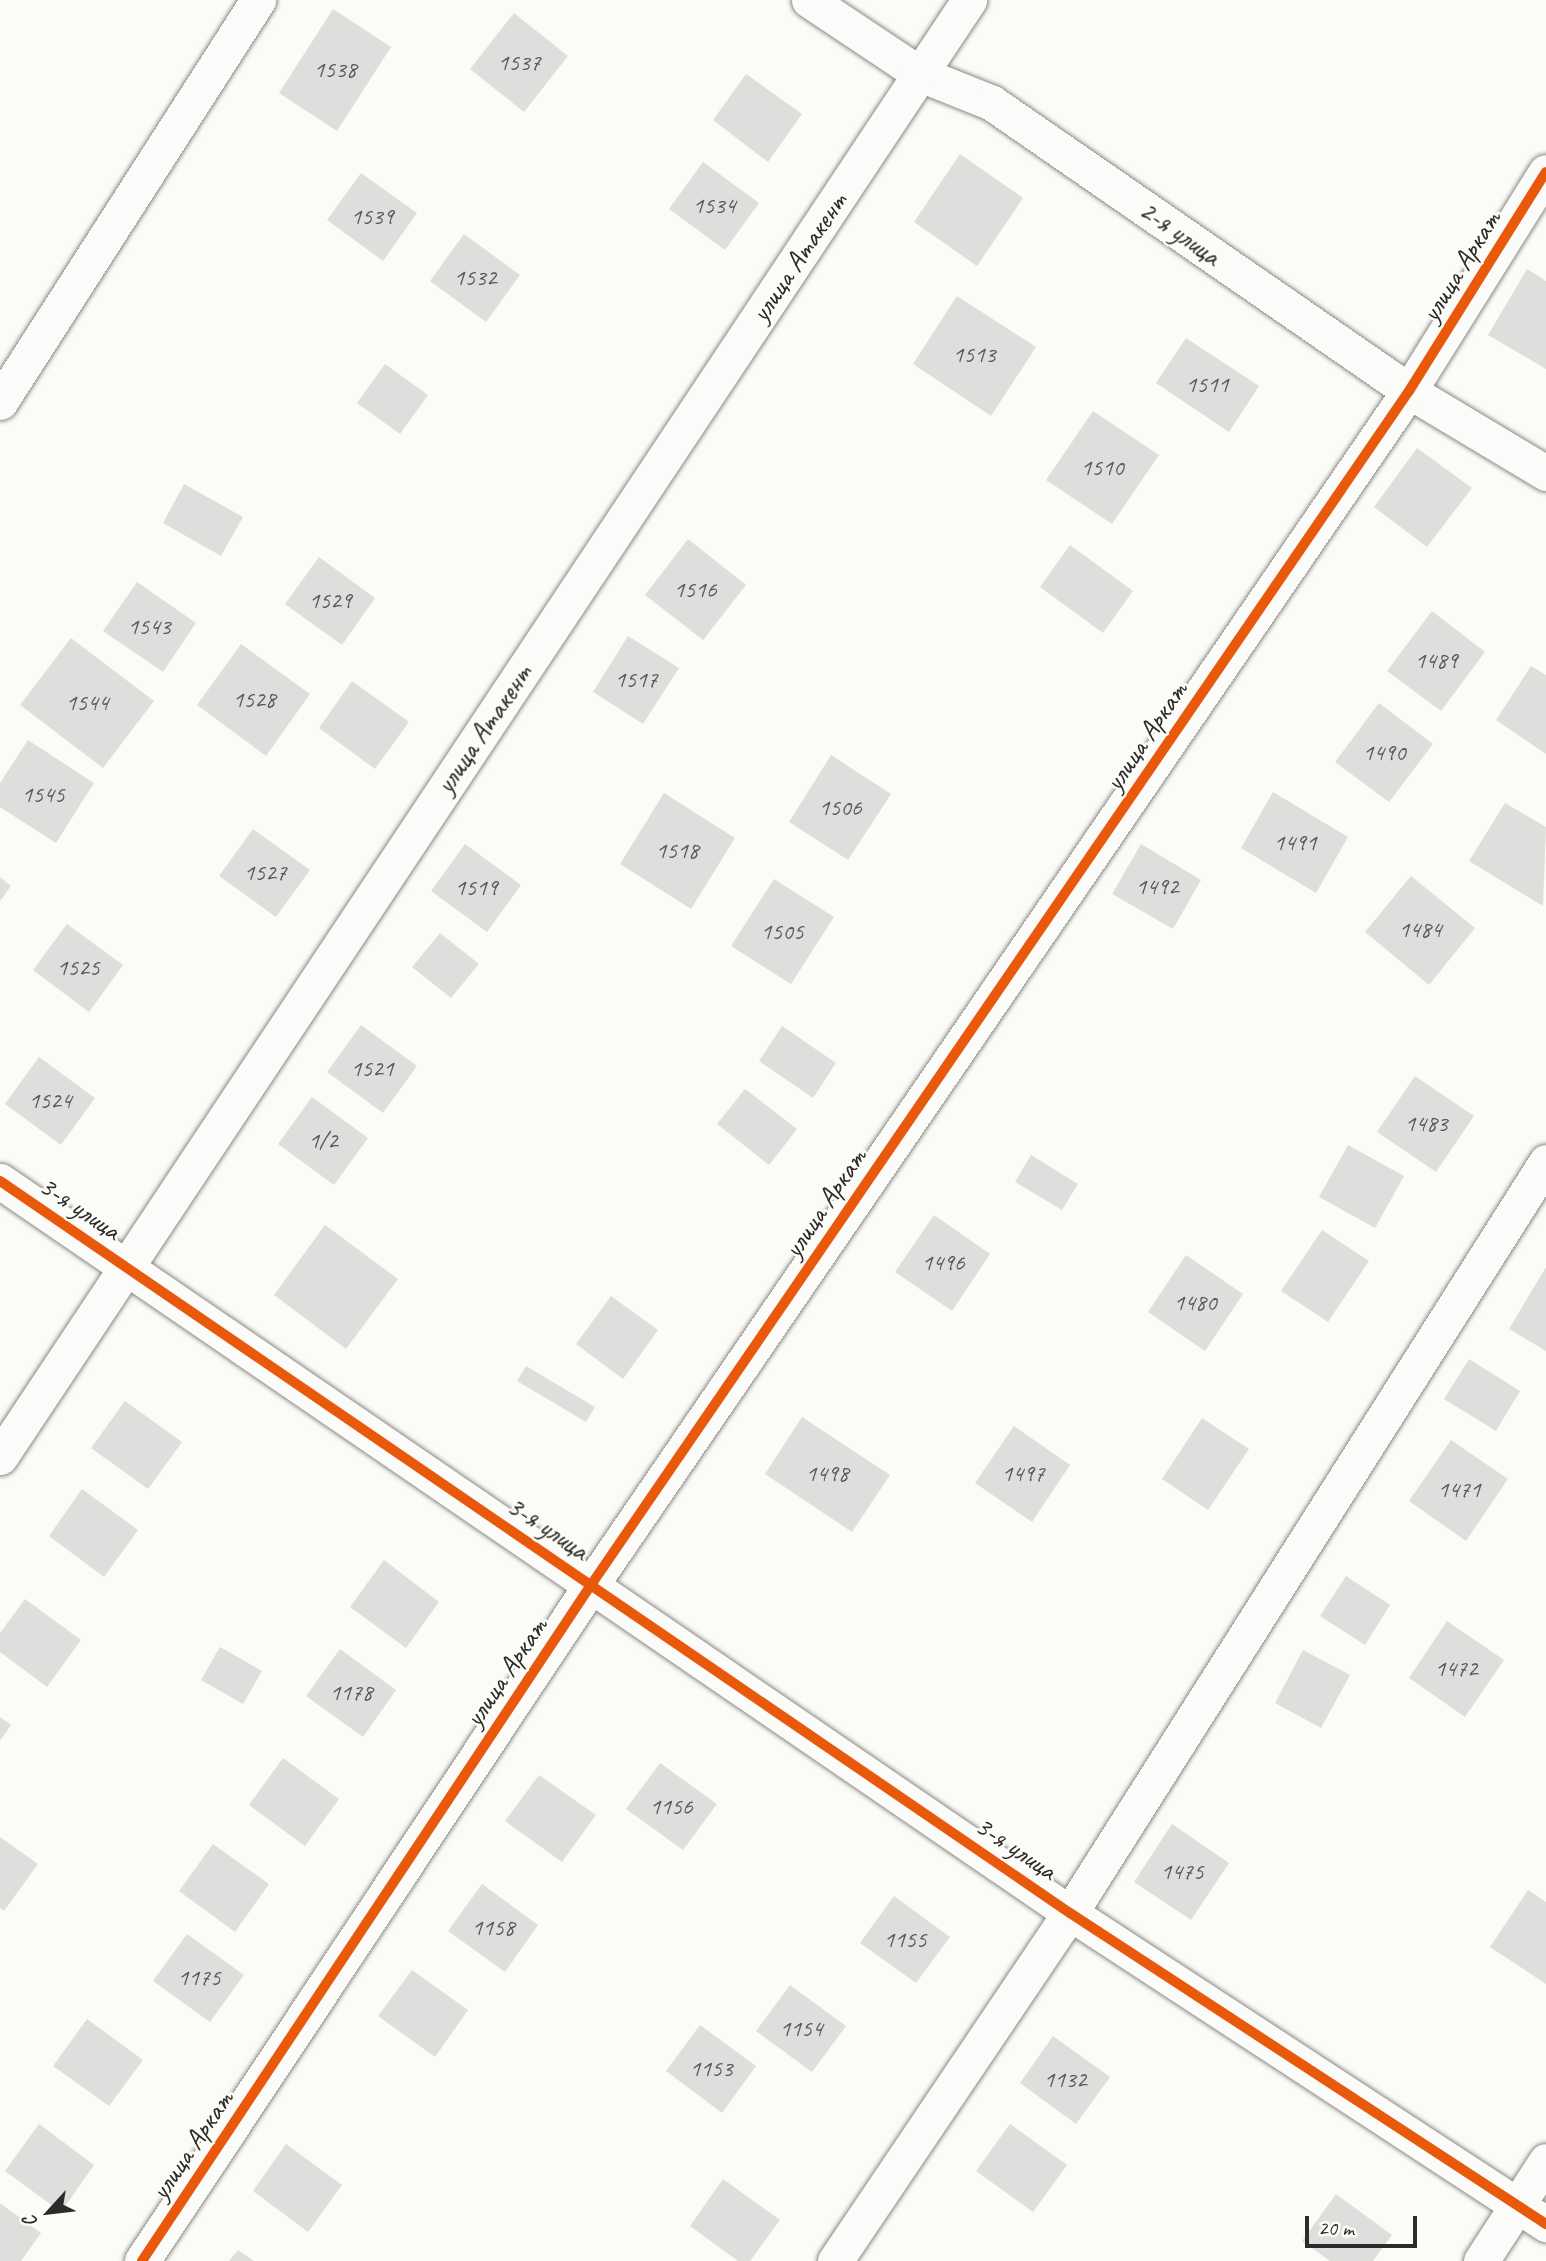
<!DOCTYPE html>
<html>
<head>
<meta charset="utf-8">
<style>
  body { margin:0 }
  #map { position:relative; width:1546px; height:2261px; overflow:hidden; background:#fcfbf8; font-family:Caveat,sans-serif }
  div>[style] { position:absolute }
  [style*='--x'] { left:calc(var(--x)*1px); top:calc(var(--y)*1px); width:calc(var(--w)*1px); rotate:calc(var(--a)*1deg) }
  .building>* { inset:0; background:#dfdedc }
  .roads { filter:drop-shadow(0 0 2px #898987) drop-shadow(0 0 2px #898987) }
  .street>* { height:35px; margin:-17.5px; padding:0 17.5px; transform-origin:17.5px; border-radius:17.5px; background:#fbfbf9 }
  .cycleway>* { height:10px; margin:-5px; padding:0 5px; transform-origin:5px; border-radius:5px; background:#e8590c }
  span { translate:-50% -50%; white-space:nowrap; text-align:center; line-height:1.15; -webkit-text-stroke:5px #fdfcf7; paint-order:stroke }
  .number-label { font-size:24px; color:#585857 }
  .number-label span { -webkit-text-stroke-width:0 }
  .street-label { font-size:28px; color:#2b2b2b }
  .north { position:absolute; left:14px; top:2177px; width:70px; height:70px; -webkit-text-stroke:5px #fdfcf7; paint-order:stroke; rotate:243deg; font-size:19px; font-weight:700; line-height:28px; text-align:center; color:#2b2b2b }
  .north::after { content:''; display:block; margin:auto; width:24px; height:32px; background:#2b2b2b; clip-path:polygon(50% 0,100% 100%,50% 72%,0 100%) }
  .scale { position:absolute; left:1305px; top:2216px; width:112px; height:32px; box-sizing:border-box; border:4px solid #2b2b2b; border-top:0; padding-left:9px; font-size:21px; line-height:24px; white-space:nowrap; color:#2b2b2b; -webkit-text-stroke:5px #fdfcf7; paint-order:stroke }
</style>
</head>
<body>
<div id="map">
  <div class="building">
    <i style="clip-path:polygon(333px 9px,391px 47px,337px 131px,279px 93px)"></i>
    <i style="clip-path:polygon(514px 13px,568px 56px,524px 112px,470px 69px)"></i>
    <i style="clip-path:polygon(746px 74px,802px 114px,768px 162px,713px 120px)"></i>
    <i style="clip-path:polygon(960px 154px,1023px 198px,977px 266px,914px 222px)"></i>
    <i style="clip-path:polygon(703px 162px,759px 203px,725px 250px,669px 209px)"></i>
    <i style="clip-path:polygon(361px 173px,417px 213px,383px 261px,327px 220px)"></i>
    <i style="clip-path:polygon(464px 234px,520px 275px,486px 322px,430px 281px)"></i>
    <i style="clip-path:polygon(1527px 269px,1546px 281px,1546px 369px,1488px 335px)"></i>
    <i style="clip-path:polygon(957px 296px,1036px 347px,991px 416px,913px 364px)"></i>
    <i style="clip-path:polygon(1186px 338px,1259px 386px,1229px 432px,1156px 383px)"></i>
    <i style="clip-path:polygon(385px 364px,428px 395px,400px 434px,357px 403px)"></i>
    <i style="clip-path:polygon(1093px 411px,1159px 455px,1112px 524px,1046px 480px)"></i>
    <i style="clip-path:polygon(1417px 448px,1472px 488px,1427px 547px,1374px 507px)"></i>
    <i style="clip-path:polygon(184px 484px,243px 517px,221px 556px,163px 523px)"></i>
    <i style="clip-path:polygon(688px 539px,746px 585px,703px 640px,645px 595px)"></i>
    <i style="clip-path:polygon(1070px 545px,1133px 591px,1103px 633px,1040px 587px)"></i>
    <i style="clip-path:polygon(319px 557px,375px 598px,342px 645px,285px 604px)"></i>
    <i style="clip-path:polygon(137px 582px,196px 623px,163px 672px,103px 631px)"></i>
    <i style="clip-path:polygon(1432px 611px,1485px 652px,1441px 711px,1387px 671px)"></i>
    <i style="clip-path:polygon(628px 636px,679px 668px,643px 724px,593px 692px)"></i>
    <i style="clip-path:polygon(71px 638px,154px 701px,103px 768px,20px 705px)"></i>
    <i style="clip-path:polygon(241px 644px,310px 694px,266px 756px,197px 705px)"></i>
    <i style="clip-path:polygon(1531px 666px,1546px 675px,1546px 754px,1496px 720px)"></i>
    <i style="clip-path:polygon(352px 681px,409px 722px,375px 769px,319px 728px)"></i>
    <i style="clip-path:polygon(1379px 703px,1433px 744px,1389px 802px,1335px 762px)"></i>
    <i style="clip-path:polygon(28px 740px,94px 783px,56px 843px,0 807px,0 783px)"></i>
    <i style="clip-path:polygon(831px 755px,891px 794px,848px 860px,789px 822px)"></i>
    <i style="clip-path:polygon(1273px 792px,1348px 837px,1316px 893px,1241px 848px)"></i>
    <i style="clip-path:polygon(664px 793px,735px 838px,691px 909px,620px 864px)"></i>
    <i style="clip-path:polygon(1505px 803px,1546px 827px,1543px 906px,1469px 861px)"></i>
    <i style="clip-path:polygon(253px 829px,310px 870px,276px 917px,219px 876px)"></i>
    <i style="clip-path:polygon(465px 844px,521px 885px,487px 932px,431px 891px)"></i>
    <i style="clip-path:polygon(1141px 844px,1201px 880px,1173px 929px,1112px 894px)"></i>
    <i style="clip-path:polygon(1411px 876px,1475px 928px,1429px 985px,1365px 932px)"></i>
    <i style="clip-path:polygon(0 877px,11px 886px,0 901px)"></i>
    <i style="clip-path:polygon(774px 879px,834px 917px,791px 984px,731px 946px)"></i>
    <i style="clip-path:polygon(67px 924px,123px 965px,89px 1012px,33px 970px)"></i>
    <i style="clip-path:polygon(440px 933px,479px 964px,451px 998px,412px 967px)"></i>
    <i style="clip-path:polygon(361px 1025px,417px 1066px,383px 1113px,327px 1072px)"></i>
    <i style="clip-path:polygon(782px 1026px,836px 1063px,813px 1098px,759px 1061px)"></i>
    <i style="clip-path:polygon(39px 1057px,95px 1098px,61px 1145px,5px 1104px)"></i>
    <i style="clip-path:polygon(1415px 1076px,1474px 1116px,1436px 1172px,1377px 1132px)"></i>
    <i style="clip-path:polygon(745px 1089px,797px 1129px,769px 1165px,717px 1124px)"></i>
    <i style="clip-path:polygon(312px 1097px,368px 1138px,334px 1185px,278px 1144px)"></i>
    <i style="clip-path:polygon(1348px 1145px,1404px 1176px,1375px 1228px,1319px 1197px)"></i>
    <i style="clip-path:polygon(1031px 1155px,1078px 1184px,1062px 1210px,1015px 1182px)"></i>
    <i style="clip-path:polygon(934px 1215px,990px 1254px,952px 1311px,895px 1272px)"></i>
    <i style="clip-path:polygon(325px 1225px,398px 1279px,346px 1349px,274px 1295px)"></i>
    <i style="clip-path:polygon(1322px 1230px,1369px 1261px,1328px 1322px,1281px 1291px)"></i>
    <i style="clip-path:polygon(1186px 1255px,1243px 1294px,1205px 1351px,1148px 1312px)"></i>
    <i style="clip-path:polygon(1546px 1267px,1546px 1351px,1509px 1329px)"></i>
    <i style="clip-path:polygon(611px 1296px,658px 1330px,623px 1379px,576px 1344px)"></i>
    <i style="clip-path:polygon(1469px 1359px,1520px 1391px,1496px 1431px,1444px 1399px)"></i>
    <i style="clip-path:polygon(526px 1366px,595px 1407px,586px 1422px,517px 1381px)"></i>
    <i style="clip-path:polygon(125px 1401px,182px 1442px,148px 1489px,91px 1448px)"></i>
    <i style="clip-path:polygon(802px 1417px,890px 1475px,852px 1532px,765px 1474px)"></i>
    <i style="clip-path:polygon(1202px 1418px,1249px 1449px,1208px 1510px,1162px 1479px)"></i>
    <i style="clip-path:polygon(1014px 1426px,1070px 1465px,1032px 1522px,975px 1483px)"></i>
    <i style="clip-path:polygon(1451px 1440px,1508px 1479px,1466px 1541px,1409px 1501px)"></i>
    <i style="clip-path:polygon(82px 1489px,138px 1530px,104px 1577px,49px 1536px)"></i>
    <i style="clip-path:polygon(384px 1560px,439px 1602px,406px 1648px,350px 1607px)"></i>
    <i style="clip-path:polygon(1346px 1576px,1390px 1605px,1365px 1645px,1320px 1616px)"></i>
    <i style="clip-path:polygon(25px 1599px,81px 1640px,47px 1687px,0 1652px,0 1633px)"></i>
    <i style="clip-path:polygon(1447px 1621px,1504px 1660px,1465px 1717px,1409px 1678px)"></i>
    <i style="clip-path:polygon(220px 1647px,262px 1671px,243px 1704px,201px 1680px)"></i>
    <i style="clip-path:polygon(340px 1649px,396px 1690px,363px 1737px,306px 1696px)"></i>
    <i style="clip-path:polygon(1303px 1650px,1350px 1675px,1321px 1728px,1275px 1703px)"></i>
    <i style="clip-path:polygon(0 1717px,11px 1725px,0 1741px)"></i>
    <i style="clip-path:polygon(283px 1758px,339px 1799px,305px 1846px,249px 1805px)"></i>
    <i style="clip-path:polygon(660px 1763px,717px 1804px,683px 1850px,626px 1809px)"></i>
    <i style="clip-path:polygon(539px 1775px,596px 1815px,562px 1862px,505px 1821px)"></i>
    <i style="clip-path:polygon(1172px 1824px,1229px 1863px,1191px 1920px,1134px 1882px)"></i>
    <i style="clip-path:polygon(0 1837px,38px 1864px,4px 1911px,0 1908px)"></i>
    <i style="clip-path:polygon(213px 1844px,269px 1884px,235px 1932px,179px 1891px)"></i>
    <i style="clip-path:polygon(482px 1884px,538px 1925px,505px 1972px,448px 1931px)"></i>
    <i style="clip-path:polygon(1528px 1890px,1546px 1902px,1546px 1984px,1490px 1947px)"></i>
    <i style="clip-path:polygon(894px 1896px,950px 1937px,916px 1983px,860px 1943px)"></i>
    <i style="clip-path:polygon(187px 1934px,244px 1975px,210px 2022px,153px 1981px)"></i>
    <i style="clip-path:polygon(412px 1970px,468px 2010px,435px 2057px,378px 2016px)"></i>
    <i style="clip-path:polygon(790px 1985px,846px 2026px,812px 2072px,756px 2031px)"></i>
    <i style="clip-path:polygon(87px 2019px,143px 2060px,109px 2106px,53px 2066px)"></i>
    <i style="clip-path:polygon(700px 2025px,756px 2066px,722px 2113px,666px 2071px)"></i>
    <i style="clip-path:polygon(1053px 2036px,1110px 2077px,1076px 2124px,1020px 2083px)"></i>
    <i style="clip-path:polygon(39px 2124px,94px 2165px,61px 2212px,5px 2171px)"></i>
    <i style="clip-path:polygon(1010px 2124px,1067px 2165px,1033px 2212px,976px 2171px)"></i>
    <i style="clip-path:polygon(286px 2144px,342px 2185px,308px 2232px,253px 2191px)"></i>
    <i style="clip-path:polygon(723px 2179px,780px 2220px,750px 2261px,738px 2261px,690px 2226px)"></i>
    <i style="clip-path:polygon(1336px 2194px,1392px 2235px,1373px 2261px,1330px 2261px,1302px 2241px)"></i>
    <i style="clip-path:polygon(0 2203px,41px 2233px,21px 2261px,0 2261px)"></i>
    <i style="clip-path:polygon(238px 2250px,254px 2261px,229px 2261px)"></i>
  </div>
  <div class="roads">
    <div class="street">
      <i style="--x:809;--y:0;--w:133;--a:33.7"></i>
      <i style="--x:920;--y:74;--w:78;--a:21.9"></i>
      <i style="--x:992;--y:103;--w:507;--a:34.63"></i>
      <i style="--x:1409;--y:391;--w:160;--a:30.9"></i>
      <i style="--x:0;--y:402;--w:478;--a:-57.3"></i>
      <i style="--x:0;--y:1181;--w:1296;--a:34.38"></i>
      <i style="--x:1070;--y:1913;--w:569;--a:33.16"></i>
      <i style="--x:0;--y:1457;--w:1750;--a:-56.37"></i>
      <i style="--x:142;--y:2261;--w:812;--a:-56.41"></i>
      <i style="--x:591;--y:1585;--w:1447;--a:-55.59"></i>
      <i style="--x:1409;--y:391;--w:258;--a:-58"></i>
      <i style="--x:835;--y:2261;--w:420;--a:-56"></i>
      <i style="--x:1070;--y:1913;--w:889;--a:-57.63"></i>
      <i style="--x:1481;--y:2261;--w:119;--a:-57"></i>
    </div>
  </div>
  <div class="cycleway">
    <i style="--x:0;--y:1181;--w:1296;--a:34.38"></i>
    <i style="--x:1070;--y:1913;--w:569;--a:33.16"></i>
    <i style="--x:142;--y:2261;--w:812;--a:-56.41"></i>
    <i style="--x:591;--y:1585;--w:1447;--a:-55.59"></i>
    <i style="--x:1409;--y:391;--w:258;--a:-58"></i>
  </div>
  <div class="number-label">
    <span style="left:519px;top:63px">1537</span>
    <span style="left:335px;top:70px">1538</span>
    <span style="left:714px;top:206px">1534</span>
    <span style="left:372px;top:217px">1539</span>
    <span style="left:475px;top:278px">1532</span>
    <span style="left:974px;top:355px">1513</span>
    <span style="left:1207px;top:385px">1511</span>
    <span style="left:1102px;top:468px">1510</span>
    <span style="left:695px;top:590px">1516</span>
    <span style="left:330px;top:601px">1529</span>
    <span style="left:149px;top:627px">1543</span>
    <span style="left:1436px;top:661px">1489</span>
    <span style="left:636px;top:680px">1517</span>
    <span style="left:254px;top:700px">1528</span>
    <span style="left:87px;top:703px">1544</span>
    <span style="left:1384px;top:753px">1490</span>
    <span style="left:43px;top:795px">1545</span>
    <span style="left:840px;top:808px">1506</span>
    <span style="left:1295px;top:843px">1491</span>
    <span style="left:677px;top:851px">1518</span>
    <span style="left:265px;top:873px">1527</span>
    <span style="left:1157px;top:887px">1492</span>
    <span style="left:476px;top:888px">1519</span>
    <span style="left:1420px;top:930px">1484</span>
    <span style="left:782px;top:932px">1505</span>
    <span style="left:78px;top:968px">1525</span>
    <span style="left:372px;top:1069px">1521</span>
    <span style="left:50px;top:1101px">1524</span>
    <span style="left:1426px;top:1124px">1483</span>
    <span style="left:323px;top:1141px">1/2</span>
    <span style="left:943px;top:1263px">1496</span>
    <span style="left:1195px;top:1303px">1480</span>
    <span style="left:827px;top:1474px">1498</span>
    <span style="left:1023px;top:1474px">1497</span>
    <span style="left:1459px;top:1490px">1471</span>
    <span style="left:1456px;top:1669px">1472</span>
    <span style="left:351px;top:1693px">1178</span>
    <span style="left:671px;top:1807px">1156</span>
    <span style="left:1182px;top:1872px">1475</span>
    <span style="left:493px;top:1928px">1158</span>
    <span style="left:905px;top:1940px">1155</span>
    <span style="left:199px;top:1978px">1175</span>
    <span style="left:801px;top:2029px">1154</span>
    <span style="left:711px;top:2069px">1153</span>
    <span style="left:1065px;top:2080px">1132</span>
  </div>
  <div class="street-label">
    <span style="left:1180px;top:233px;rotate:35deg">2-я улица</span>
    <span style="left:799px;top:257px;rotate:-56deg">улица Атакент</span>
    <span style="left:1461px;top:266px;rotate:-58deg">улица Аркат</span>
    <span style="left:484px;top:729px;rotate:-56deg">улица Атакент</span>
    <span style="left:1146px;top:736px;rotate:-56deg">улица Аркат</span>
    <span style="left:825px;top:1203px;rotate:-56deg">улица Аркат</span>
    <span style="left:80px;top:1208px;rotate:34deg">3-я улица</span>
    <span style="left:548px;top:1528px;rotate:34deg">3-я улица</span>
    <span style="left:506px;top:1672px;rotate:-56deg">улица Аркат</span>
    <span style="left:1016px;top:1848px;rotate:34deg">3-я улица</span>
    <span style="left:192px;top:2145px;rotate:-56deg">улица Аркат</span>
  </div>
  <div class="north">С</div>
  <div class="scale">20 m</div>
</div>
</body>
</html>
